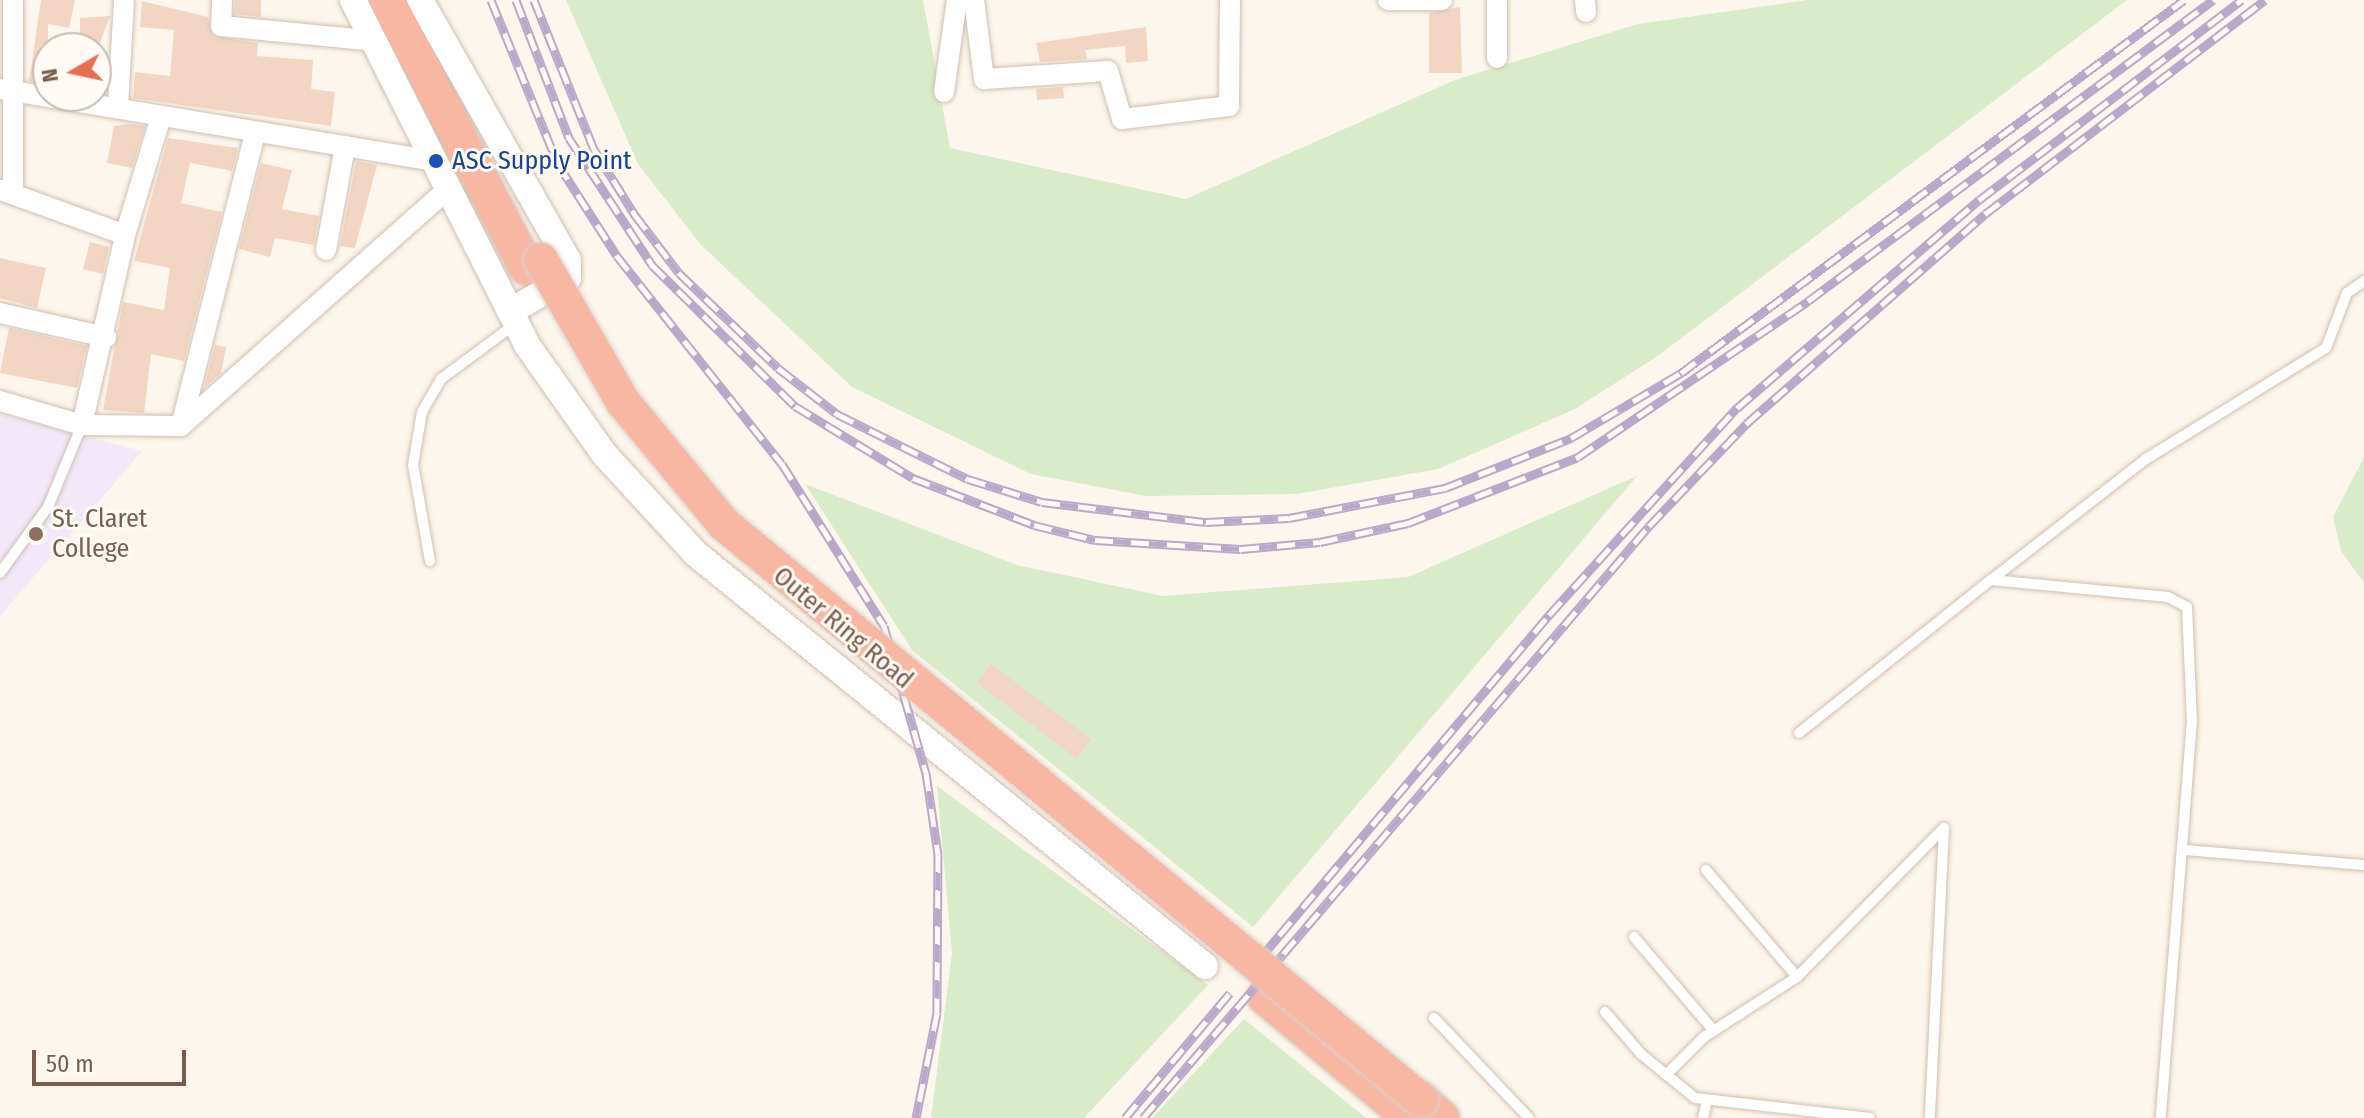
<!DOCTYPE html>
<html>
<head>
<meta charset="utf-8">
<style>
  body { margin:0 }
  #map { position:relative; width:2364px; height:1118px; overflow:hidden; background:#fdf6ec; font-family:"Fira Sans Condensed",sans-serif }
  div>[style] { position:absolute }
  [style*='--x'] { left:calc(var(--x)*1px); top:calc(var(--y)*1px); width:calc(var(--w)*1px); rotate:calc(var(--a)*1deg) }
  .education>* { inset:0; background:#f3e8fa }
  .green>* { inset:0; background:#d8ecc9 }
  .building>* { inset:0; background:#f3d5c3 }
  .roads { filter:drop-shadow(0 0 2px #d1beb0) drop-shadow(0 0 2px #d1beb0) }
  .lane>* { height:10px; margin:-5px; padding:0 5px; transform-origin:5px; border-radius:5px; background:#fff }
  .street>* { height:20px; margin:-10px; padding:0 10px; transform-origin:10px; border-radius:10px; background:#fff }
  .secondary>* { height:26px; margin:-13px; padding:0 13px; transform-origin:13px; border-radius:13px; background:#fff }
  .highway>* { height:34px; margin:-17px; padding:0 17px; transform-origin:17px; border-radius:17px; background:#f7b7a3 }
  .rail>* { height:9px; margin-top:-4.5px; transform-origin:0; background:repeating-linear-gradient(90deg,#fffaf3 0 18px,#b9a8c9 0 36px); box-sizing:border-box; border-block:2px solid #b9a8c9 }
  .bridges { filter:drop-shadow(0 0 2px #dad1cd) drop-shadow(0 0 2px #dad1cd) }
  .highway-bridge>* { height:34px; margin:-17px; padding:0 17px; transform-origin:17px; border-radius:17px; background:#f7b7a3 }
  .dots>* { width:22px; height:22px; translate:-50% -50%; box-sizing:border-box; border:4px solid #fffaf3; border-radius:50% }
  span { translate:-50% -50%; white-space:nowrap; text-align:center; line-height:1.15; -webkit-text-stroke:6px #fffaf3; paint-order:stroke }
  .transit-label { font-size:26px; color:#164399 }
  .left { translate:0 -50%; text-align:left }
  .education-label { font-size:26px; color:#785e54 }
  .street-label { font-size:26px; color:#7a5c4d }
  .north { position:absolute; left:32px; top:32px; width:80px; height:80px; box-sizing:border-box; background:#fffaf3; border:2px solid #cabbb1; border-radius:50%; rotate:261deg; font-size:22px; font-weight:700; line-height:32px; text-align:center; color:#7a5c4d }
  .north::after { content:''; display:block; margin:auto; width:28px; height:36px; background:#e76f51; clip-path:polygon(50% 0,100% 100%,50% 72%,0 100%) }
  .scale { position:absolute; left:32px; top:1050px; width:154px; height:36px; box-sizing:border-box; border:4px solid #7a5c4d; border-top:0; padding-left:10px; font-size:24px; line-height:28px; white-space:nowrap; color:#7a5c4d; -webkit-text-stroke:6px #fffaf3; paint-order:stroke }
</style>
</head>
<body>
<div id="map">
  <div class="education">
    <i style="clip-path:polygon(0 414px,142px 451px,0 616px)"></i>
  </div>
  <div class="green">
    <i style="clip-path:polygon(566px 0,923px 0,950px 148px,1186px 199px,1455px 80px,1638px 24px,1808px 0,2127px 0,1659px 355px,1575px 409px,1438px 469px,1297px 494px,1146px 496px,1031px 474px,852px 387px,701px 245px,638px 164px)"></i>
    <i style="clip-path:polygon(2364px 457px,2364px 583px,2341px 551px,2333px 517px)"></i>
    <i style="clip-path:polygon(1637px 476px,1253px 927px,912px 650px,805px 484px,1017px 565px,1163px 596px,1408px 577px)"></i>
    <i style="clip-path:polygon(937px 786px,1208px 985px,1084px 1118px,931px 1118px,952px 953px)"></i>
    <i style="clip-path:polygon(1244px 1019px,1366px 1118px,1152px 1118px)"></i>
  </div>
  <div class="building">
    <i style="clip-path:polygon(41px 0,75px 0,69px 28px,48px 24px,48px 84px,29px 81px)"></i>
    <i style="clip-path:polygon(235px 0,261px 0,261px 17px,234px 14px)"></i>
    <i style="clip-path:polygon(142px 1px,208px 17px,213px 36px,258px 43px,257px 56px,313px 60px,311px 89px,335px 92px,331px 126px,133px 98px,135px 72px,170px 76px,174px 30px,140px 27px)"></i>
    <i style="clip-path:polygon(1460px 7px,1462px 73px,1429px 73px,1429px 13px)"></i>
    <i style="clip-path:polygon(110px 16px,98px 48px,80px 48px,80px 18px)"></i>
    <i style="clip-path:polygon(1146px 27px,1148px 61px,1126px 63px,1125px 46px,1085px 50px,1087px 59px,1040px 62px,1036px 43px)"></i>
    <i style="clip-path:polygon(1063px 87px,1064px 98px,1037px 100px,1036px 89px)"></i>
    <i style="clip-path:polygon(130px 124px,145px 126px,132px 168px,107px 163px,114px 126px)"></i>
    <i style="clip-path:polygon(168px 138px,238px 148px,232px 171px,190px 163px,181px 203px,222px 212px,184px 361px,151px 354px,144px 413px,103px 410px,123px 302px,164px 310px,170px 268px,134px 261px)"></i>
    <i style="clip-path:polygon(356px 161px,377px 165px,355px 248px,340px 246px)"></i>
    <i style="clip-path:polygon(261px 163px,292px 170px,282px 209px,319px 216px,314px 245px,275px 238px,270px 257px,239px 249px)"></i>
    <i style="clip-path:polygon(90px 242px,109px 247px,103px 274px,83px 269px)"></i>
    <i style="clip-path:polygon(0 258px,46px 268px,37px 308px,0 298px)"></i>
    <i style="clip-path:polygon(9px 328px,87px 346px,77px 388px,0 373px)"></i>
    <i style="clip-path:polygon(215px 345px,226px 347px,221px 373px,204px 388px)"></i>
    <i style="clip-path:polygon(991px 664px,1091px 739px,1077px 759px,977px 683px)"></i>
  </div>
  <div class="roads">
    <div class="lane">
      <i style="--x:430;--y:561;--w:97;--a:-100"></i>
      <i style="--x:413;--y:465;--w:54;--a:-80.4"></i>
      <i style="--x:422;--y:412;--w:38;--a:-60"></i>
      <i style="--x:441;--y:379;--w:92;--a:-36.6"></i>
      <i style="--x:0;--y:573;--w:82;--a:-54"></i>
      <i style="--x:48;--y:507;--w:89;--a:-67.5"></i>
      <i style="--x:1991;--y:580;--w:197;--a:-38"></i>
      <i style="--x:2146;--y:459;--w:211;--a:-31.7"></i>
      <i style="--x:2326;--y:348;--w:59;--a:-69.1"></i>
      <i style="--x:2347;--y:293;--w:21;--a:-35"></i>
      <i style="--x:1799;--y:733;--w:246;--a:-38.6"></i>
      <i style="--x:1991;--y:580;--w:178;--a:5.5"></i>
      <i style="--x:2168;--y:597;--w:21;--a:28"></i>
      <i style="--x:2187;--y:607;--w:113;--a:87.5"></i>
      <i style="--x:2192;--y:720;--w:399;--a:94.5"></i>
      <i style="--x:2184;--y:850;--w:181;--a:4.8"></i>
      <i style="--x:1706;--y:870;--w:140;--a:49.6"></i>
      <i style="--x:1634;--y:937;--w:123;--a:49.6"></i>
      <i style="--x:1605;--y:1012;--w:55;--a:49.4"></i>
      <i style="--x:1641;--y:1054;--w:70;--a:39.2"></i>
      <i style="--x:1695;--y:1098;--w:176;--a:6.5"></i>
      <i style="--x:1434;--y:1018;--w:138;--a:46.5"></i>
      <i style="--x:1666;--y:1075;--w:54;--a:-45"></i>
      <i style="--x:1704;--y:1037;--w:111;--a:-32.8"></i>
      <i style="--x:1797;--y:977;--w:209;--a:-45.4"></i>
      <i style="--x:1944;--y:828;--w:290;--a:92.8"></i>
      <i style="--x:1703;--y:1118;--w:17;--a:-77"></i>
    </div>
    <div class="street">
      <i style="--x:222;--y:0;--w:26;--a:92"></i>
      <i style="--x:221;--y:26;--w:156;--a:5.5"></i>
      <i style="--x:974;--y:0;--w:80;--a:82.8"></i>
      <i style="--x:984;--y:79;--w:124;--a:-3.7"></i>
      <i style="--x:1108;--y:71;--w:50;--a:73.7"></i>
      <i style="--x:1122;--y:119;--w:108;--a:-6.9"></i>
      <i style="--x:1229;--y:106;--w:106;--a:-89.5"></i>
      <i style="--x:1388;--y:0;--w:54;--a:0"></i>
      <i style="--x:1585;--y:0;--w:12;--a:85"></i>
      <i style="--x:1497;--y:58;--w:58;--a:-90"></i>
      <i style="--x:0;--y:89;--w:442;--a:9.4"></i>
      <i style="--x:944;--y:92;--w:93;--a:-82"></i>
      <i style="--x:118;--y:107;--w:107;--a:-86.8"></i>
      <i style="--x:1;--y:190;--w:132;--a:19.9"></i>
      <i style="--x:13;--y:192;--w:192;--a:-90"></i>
      <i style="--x:326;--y:250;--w:106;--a:-79.6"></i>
      <i style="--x:0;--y:313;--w:109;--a:12.8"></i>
      <i style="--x:0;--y:401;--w:85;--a:16.3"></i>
      <i style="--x:82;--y:425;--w:99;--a:0.6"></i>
      <i style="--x:181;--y:426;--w:301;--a:-75.8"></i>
      <i style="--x:82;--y:425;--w:195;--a:-77.2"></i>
      <i style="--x:125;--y:235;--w:120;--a:-73.1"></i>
      <i style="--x:181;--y:426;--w:357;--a:-41.6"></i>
    </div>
    <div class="secondary">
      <i style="--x:353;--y:0;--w:386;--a:63.2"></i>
      <i style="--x:527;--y:345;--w:135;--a:54.7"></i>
      <i style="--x:605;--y:455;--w:134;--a:47.4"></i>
      <i style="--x:696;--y:554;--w:655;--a:38.99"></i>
      <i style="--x:420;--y:0;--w:299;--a:60.4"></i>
      <i style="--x:568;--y:260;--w:18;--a:90"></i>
      <i style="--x:568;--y:278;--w:66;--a:149.9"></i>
    </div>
    <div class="highway">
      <i style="--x:387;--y:0;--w:302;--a:62.4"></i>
      <i style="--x:1265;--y:997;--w:190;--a:39.7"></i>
      <i style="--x:1421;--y:1100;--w:28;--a:41"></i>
    </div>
  </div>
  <div class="rail">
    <i style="--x:491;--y:0;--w:177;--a:67.8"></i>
    <i style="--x:558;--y:164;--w:109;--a:57.3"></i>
    <i style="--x:617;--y:256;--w:265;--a:51.6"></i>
    <i style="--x:782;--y:464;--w:191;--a:57.8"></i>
    <i style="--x:884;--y:626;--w:153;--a:74.1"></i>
    <i style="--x:926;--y:773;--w:82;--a:81.6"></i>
    <i style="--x:938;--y:854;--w:159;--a:90.4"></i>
    <i style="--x:937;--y:1013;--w:107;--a:101.3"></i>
    <i style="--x:516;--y:0;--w:148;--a:69"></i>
    <i style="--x:569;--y:138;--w:152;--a:56.8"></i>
    <i style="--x:652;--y:265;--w:201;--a:44.6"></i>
    <i style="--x:795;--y:406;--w:138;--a:31.4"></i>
    <i style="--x:913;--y:478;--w:130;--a:21.2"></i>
    <i style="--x:1034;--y:525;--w:63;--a:13.8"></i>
    <i style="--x:1095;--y:540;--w:146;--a:3.5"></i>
    <i style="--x:1241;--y:549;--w:79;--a:-5.1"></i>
    <i style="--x:1320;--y:542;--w:90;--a:-12.2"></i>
    <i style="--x:1408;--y:523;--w:182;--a:-21.2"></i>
    <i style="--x:1578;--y:457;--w:278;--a:-34.1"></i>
    <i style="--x:1808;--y:301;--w:505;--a:-36.62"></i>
    <i style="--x:534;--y:0;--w:161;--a:68.1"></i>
    <i style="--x:594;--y:149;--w:78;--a:58.2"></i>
    <i style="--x:635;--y:215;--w:73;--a:52.8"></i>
    <i style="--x:679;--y:273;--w:137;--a:43.8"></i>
    <i style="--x:778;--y:368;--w:75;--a:37.9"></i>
    <i style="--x:837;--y:414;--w:146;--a:26.4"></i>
    <i style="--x:968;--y:479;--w:77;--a:17.3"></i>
    <i style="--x:1042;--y:502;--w:165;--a:7"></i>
    <i style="--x:1206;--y:522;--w:83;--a:-2.8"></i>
    <i style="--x:1289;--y:518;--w:159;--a:-10.9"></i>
    <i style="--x:1445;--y:488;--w:136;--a:-21.6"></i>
    <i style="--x:1571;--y:438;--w:128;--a:-30.6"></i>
    <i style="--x:1681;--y:373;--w:626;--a:-36.56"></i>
    <i style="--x:1256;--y:963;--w:455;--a:-49.9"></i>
    <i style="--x:1549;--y:615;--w:280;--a:-47.8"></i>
    <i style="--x:1737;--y:408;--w:319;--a:-40.7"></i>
    <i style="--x:1979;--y:200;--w:330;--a:-37.3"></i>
    <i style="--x:1125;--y:1118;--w:163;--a:-50"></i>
    <i style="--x:1143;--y:1118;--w:779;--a:-49.48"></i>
    <i style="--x:1649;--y:526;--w:141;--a:-46.4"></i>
    <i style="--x:1746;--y:424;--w:318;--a:-41.3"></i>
    <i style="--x:1985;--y:214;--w:352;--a:-37.4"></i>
  </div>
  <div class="bridges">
    <div class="highway-bridge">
      <i style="--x:541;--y:260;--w:164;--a:60"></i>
      <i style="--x:623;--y:402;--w:158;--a:50.4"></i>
      <i style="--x:724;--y:524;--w:904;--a:39.57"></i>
    </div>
  </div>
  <div class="dots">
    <i style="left:436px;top:161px;background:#1a4fb4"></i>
    <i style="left:36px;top:534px;background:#8d6e63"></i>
  </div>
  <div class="transit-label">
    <span class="left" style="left:452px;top:161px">ASC Supply Point</span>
  </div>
  <div class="education-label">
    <span class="left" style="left:52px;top:534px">St. Claret<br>College</span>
  </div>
  <div class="street-label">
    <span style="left:843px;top:628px;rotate:40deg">Outer Ring Road</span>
  </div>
  <div class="north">N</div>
  <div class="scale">50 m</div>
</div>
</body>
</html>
